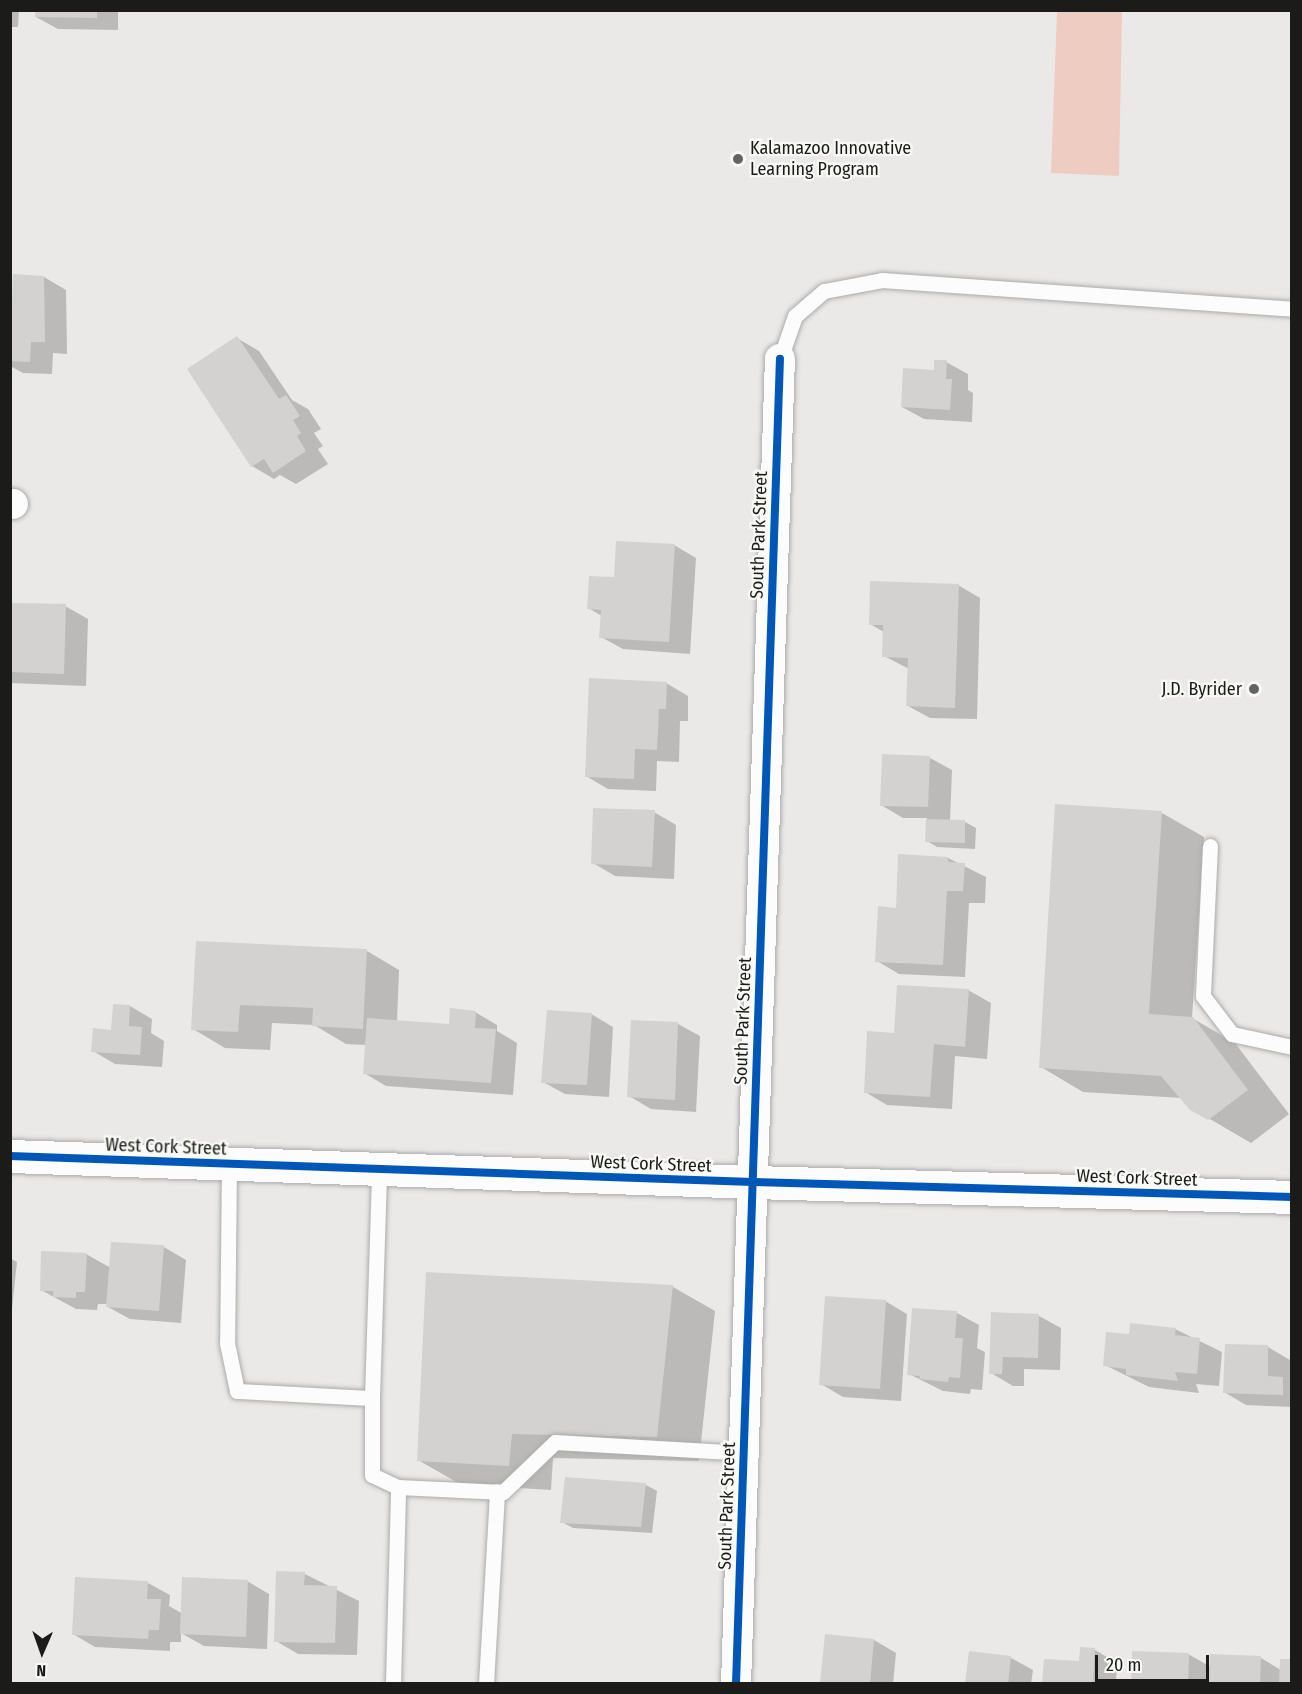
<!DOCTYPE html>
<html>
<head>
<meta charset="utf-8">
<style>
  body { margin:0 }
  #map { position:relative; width:1302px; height:1694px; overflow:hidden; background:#eae9e8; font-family:"Fira Sans Condensed",sans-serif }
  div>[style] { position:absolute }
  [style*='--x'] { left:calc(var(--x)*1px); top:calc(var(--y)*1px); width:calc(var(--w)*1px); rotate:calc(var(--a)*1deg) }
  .green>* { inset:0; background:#eeccc2 }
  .shadow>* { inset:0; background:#0003 }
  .building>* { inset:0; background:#d3d2d1 }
  .roads { filter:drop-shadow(0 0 2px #acabaa) drop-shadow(0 0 2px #acabaa) }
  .lane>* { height:15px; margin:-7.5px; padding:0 7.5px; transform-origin:7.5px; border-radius:7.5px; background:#fcfcfc }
  .street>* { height:30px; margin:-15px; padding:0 15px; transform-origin:15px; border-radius:15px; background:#fcfcfc }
  .secondary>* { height:33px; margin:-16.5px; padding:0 16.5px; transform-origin:16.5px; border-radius:16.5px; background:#fcfcfc }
  .cycleway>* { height:8px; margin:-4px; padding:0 4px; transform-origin:4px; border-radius:4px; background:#0057b8 }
  .dots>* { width:16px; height:16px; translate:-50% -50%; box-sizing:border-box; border:3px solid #f8f8f4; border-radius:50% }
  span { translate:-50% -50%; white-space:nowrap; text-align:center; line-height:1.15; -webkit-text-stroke:4.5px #f8f8f4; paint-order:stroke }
  .poi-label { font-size:18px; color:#1b1b1a }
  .left { translate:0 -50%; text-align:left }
  .right { translate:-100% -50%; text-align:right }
  .street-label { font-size:18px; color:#1b1b1a }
  .frame { position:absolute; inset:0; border:12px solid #1b1b1a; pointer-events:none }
  .north { position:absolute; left:12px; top:1622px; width:60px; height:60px; -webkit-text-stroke:4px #f8f8f4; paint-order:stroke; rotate:182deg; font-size:16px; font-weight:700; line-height:24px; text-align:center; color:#1b1b1a }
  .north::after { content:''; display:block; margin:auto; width:21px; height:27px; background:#1b1b1a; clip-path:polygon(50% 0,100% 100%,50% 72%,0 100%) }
  .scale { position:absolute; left:1095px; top:1655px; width:114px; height:27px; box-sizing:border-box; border:3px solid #1b1b1a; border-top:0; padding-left:8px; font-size:18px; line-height:21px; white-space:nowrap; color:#1b1b1a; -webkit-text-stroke:4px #f8f8f4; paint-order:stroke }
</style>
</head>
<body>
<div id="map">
  <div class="green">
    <i style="clip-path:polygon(1057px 11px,1122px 11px,1119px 176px,1051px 173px)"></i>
  </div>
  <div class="shadow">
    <i style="clip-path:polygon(10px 10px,19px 10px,18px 27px,10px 27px)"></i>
    <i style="clip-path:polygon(36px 10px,118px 10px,118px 30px,58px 29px,36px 17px)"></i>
    <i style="clip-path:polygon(15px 276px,44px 277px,66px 290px,67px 354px,53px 353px,52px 374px,23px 373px,10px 366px,10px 314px,14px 315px)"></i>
    <i style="clip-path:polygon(237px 338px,259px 351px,292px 400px,308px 409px,321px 429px,314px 433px,323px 446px,318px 449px,328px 464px,296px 484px,280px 475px,274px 479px,252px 466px)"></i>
    <i style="clip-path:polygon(946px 362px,968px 374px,968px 390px,973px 393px,972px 422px,924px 419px,902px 407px)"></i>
    <i style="clip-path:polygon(674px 545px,696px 558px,690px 654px,623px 649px,601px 637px,602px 616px,588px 608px,615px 579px)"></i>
    <i style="clip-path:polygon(958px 585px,980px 598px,977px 719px,930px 718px,908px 706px,909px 669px,884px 656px,884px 632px,870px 624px)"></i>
    <i style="clip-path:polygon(10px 604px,65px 606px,88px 619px,86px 686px,10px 683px)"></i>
    <i style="clip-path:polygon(666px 683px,688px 696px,688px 721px,680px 721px,679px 762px,657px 761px,656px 791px,608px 789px,586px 776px)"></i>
    <i style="clip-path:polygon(883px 756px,930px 758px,952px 770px,950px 821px,965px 822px,976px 828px,975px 849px,937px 847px,927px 841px,927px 818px,903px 818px,881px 805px)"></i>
    <i style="clip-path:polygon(654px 812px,676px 825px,674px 879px,615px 876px,593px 863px)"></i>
    <i style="clip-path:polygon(1162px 813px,1204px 837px,1192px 1018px,1235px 1043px,1289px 1114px,1251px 1143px,1191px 1108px,1182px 1098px,1083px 1092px,1041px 1067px)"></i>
    <i style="clip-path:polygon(948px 858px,986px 877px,985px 903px,969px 903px,965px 977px,899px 974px,877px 961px,897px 909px)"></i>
    <i style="clip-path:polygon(197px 942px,367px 951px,399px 970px,397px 1022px,451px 1026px,475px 1012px,497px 1025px,497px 1031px,517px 1043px,513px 1095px,386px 1086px,364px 1073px,367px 1045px,346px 1044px,314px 1025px,272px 1023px,270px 1050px,225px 1048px,193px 1029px)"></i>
    <i style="clip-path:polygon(968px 990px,991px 1003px,987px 1059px,955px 1056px,952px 1109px,887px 1105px,865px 1092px,896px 1034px)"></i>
    <i style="clip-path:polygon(130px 1006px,152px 1019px,151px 1033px,164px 1041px,162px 1067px,115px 1064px,93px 1051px,113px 1031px)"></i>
    <i style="clip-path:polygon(591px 1014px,613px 1027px,609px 1097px,565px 1094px,543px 1082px)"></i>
    <i style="clip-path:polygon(632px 1021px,678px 1024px,700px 1036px,696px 1112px,651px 1109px,629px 1096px)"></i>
    <i style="clip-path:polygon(164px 1247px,186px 1260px,181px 1323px,130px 1319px,108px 1307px,108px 1304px,98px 1304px,97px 1310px,76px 1309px,41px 1290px,86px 1254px,111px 1268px)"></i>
    <i style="clip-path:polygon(10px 1258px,17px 1262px,11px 1318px,10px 1318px)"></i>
    <i style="clip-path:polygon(427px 1273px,673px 1287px,715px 1311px,699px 1461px,553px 1458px,551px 1490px,460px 1484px,418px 1460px)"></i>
    <i style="clip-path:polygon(885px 1301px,907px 1314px,901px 1401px,843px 1397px,821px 1384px)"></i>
    <i style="clip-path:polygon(957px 1313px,979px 1325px,977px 1348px,985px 1352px,982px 1390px,971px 1389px,970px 1394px,943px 1391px,909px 1374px)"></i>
    <i style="clip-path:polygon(993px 1314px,1039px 1316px,1061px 1328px,1060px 1370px,1024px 1369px,1024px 1386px,1013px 1386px,991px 1373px)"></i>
    <i style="clip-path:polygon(1175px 1329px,1222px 1352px,1219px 1386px,1196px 1384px,1199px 1393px,1149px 1387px,1105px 1365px,1130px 1335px)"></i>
    <i style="clip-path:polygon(1268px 1347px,1290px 1360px,1292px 1407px,1246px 1405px,1224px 1392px)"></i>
    <i style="clip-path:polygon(566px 1478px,646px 1485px,657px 1491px,652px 1533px,573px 1528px,562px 1522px)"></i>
    <i style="clip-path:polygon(305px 1574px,359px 1601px,357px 1655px,298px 1654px,276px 1641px)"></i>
    <i style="clip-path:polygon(247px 1581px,269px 1594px,267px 1649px,204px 1646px,181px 1633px,181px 1642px,170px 1642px,170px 1651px,95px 1647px,73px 1634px,148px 1583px,170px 1595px,169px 1606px,183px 1614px)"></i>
    <i style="clip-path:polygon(874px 1640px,896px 1653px,893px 1684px,822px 1682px)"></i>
    <i style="clip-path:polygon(1081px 1649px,1095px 1650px,1117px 1663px,1116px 1684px,1044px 1684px,1080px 1663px)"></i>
    <i style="clip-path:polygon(971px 1653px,1011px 1658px,1033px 1670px,1031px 1684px,967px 1684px)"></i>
    <i style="clip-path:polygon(1188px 1654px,1211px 1667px,1261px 1658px,1281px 1670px,1292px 1684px,1132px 1684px)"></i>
  </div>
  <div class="building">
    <i style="clip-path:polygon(35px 10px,97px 10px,97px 18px,35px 17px)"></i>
    <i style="clip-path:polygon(13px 274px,44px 276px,45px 342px,31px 342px,30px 362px,10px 361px)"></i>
    <i style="clip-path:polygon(237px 336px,279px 399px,286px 395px,300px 416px,293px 420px,301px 433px,297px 436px,306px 451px,273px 473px,264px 459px,251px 467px,187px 369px)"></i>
    <i style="clip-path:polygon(934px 360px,947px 360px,946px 379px,952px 379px,950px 410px,901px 407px,903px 368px,934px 370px)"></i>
    <i style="clip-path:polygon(616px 541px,675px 544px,669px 642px,599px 638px,601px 610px,587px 609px,589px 576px,614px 577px)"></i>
    <i style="clip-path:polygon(870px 581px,959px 584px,955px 708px,906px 706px,908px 658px,882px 657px,883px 625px,869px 625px)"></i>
    <i style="clip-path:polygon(10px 603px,66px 604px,64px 674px,10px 672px)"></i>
    <i style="clip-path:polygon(589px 678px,667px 682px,666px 709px,659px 709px,657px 750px,635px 749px,634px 779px,585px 777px)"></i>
    <i style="clip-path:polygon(882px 754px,930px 756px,928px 807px,880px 806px)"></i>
    <i style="clip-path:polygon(1055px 804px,1162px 811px,1149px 1014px,1193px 1017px,1248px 1090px,1208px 1120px,1190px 1110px,1161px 1076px,1039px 1068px)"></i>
    <i style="clip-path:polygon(593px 808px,655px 810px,652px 867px,591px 864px)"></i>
    <i style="clip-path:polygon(926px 819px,965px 820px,965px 843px,925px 842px)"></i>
    <i style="clip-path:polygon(898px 854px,948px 857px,948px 862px,965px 863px,963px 891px,947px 891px,943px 965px,875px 962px,878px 906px,896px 908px)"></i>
    <i style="clip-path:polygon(196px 941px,367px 949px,363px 1029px,312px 1026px,313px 1008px,240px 1005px,238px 1032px,191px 1030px)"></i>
    <i style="clip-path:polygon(897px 985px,969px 989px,965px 1047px,934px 1044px,930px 1097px,864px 1093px,867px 1031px,894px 1033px)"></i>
    <i style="clip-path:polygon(113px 1004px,130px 1005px,129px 1026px,142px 1027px,140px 1055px,91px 1052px,93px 1028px,111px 1030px)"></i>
    <i style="clip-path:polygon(450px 1008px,476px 1011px,475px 1028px,496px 1029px,491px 1083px,363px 1074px,367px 1018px,449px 1024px)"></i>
    <i style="clip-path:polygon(547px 1010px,592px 1013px,587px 1085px,541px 1083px)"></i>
    <i style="clip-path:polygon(631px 1020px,678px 1022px,675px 1100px,627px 1097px)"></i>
    <i style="clip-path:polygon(111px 1242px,164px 1245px,159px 1311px,106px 1307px)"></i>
    <i style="clip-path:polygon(41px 1251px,87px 1253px,85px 1292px,76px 1292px,76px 1298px,53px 1297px,53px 1291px,40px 1291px)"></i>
    <i style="clip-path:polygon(426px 1272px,673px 1285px,657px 1437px,512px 1434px,509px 1466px,417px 1461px)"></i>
    <i style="clip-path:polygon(825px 1296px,886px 1300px,880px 1389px,819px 1385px)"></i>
    <i style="clip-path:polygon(912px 1308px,957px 1311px,955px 1338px,963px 1338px,960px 1378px,949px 1377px,948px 1382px,919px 1379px,920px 1376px,907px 1375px)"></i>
    <i style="clip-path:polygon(991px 1312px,1039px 1314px,1038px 1358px,1003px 1357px,1002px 1374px,989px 1374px)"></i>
    <i style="clip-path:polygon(1130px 1323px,1176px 1328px,1175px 1335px,1200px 1338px,1197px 1374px,1175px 1372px,1178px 1381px,1126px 1375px,1126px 1369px,1103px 1366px,1106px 1332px,1129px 1334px)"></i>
    <i style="clip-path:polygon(1225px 1344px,1268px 1345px,1268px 1376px,1283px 1377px,1283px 1395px,1223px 1393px)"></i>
    <i style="clip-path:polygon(565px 1477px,646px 1483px,641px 1527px,560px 1523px)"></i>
    <i style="clip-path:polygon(276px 1571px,305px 1572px,304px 1585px,337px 1586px,335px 1643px,274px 1642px)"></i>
    <i style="clip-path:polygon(75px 1577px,148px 1581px,147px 1599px,161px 1599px,159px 1630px,149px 1630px,148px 1639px,72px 1635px)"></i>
    <i style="clip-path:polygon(182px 1577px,248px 1580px,246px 1637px,180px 1634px)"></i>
    <i style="clip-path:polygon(825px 1634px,874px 1639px,870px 1684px,820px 1683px)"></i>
    <i style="clip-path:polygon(1080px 1647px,1095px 1648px,1093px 1684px,1042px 1684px,1044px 1659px,1079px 1661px)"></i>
    <i style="clip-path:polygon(969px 1651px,1011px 1656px,1008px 1684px,965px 1684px)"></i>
    <i style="clip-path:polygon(1132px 1651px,1189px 1653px,1188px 1684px,1131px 1684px)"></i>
    <i style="clip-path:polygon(1210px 1654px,1261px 1656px,1260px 1684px,1209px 1684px)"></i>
    <i style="clip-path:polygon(1280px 1659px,1292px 1659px,1292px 1684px,1279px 1684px)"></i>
  </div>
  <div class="roads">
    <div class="lane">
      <i style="--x:780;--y:359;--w:46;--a:-70.8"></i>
      <i style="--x:795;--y:316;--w:38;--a:-41"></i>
      <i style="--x:824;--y:291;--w:59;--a:-10.7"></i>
      <i style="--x:882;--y:280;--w:411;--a:4"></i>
      <i style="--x:1210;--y:846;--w:150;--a:92.7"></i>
      <i style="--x:1203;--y:996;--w:48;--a:52.7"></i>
      <i style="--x:1232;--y:1034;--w:61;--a:12.2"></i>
      <i style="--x:229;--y:1164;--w:179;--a:90.6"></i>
      <i style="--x:227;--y:1343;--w:49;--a:78.2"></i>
      <i style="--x:237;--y:1391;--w:135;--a:3"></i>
      <i style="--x:372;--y:1398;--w:229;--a:-88.2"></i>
      <i style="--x:372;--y:1398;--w:77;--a:90"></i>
      <i style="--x:372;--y:1475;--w:29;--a:25"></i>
      <i style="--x:398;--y:1487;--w:105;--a:2.7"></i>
      <i style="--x:503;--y:1492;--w:72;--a:-43.9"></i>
      <i style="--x:555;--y:1442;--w:189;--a:3.3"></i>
      <i style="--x:393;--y:1684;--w:197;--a:-88.5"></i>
      <i style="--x:486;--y:1684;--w:193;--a:-86.7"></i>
    </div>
    <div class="street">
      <i style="--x:10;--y:504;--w:3;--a:0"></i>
      <i style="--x:736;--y:1684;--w:1326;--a:-88.1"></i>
    </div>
    <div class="secondary">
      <i style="--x:10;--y:1156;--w:743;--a:2"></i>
      <i style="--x:753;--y:1182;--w:539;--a:1.59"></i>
    </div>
  </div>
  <div class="cycleway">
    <i style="--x:10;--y:1156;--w:743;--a:2"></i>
    <i style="--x:753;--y:1182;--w:539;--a:1.59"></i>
    <i style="--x:736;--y:1684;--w:1326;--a:-88.1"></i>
  </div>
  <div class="dots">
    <i style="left:738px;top:159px;background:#636362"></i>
    <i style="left:1254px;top:689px;background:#636362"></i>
  </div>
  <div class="poi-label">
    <span class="left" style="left:750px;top:159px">Kalamazoo Innovative<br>Learning Program</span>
    <span class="right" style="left:1242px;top:689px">J.D. Byrider</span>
  </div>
  <div class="street-label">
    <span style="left:759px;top:535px;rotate:-88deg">South Park Street</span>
    <span style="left:743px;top:1021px;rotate:-88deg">South Park Street</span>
    <span style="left:166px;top:1147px;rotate:2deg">West Cork Street</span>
    <span style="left:651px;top:1164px;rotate:2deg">West Cork Street</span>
    <span style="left:1137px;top:1178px;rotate:2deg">West Cork Street</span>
    <span style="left:727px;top:1506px;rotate:-88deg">South Park Street</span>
  </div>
  <div class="frame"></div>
  <div class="north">N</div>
  <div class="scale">20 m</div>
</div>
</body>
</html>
